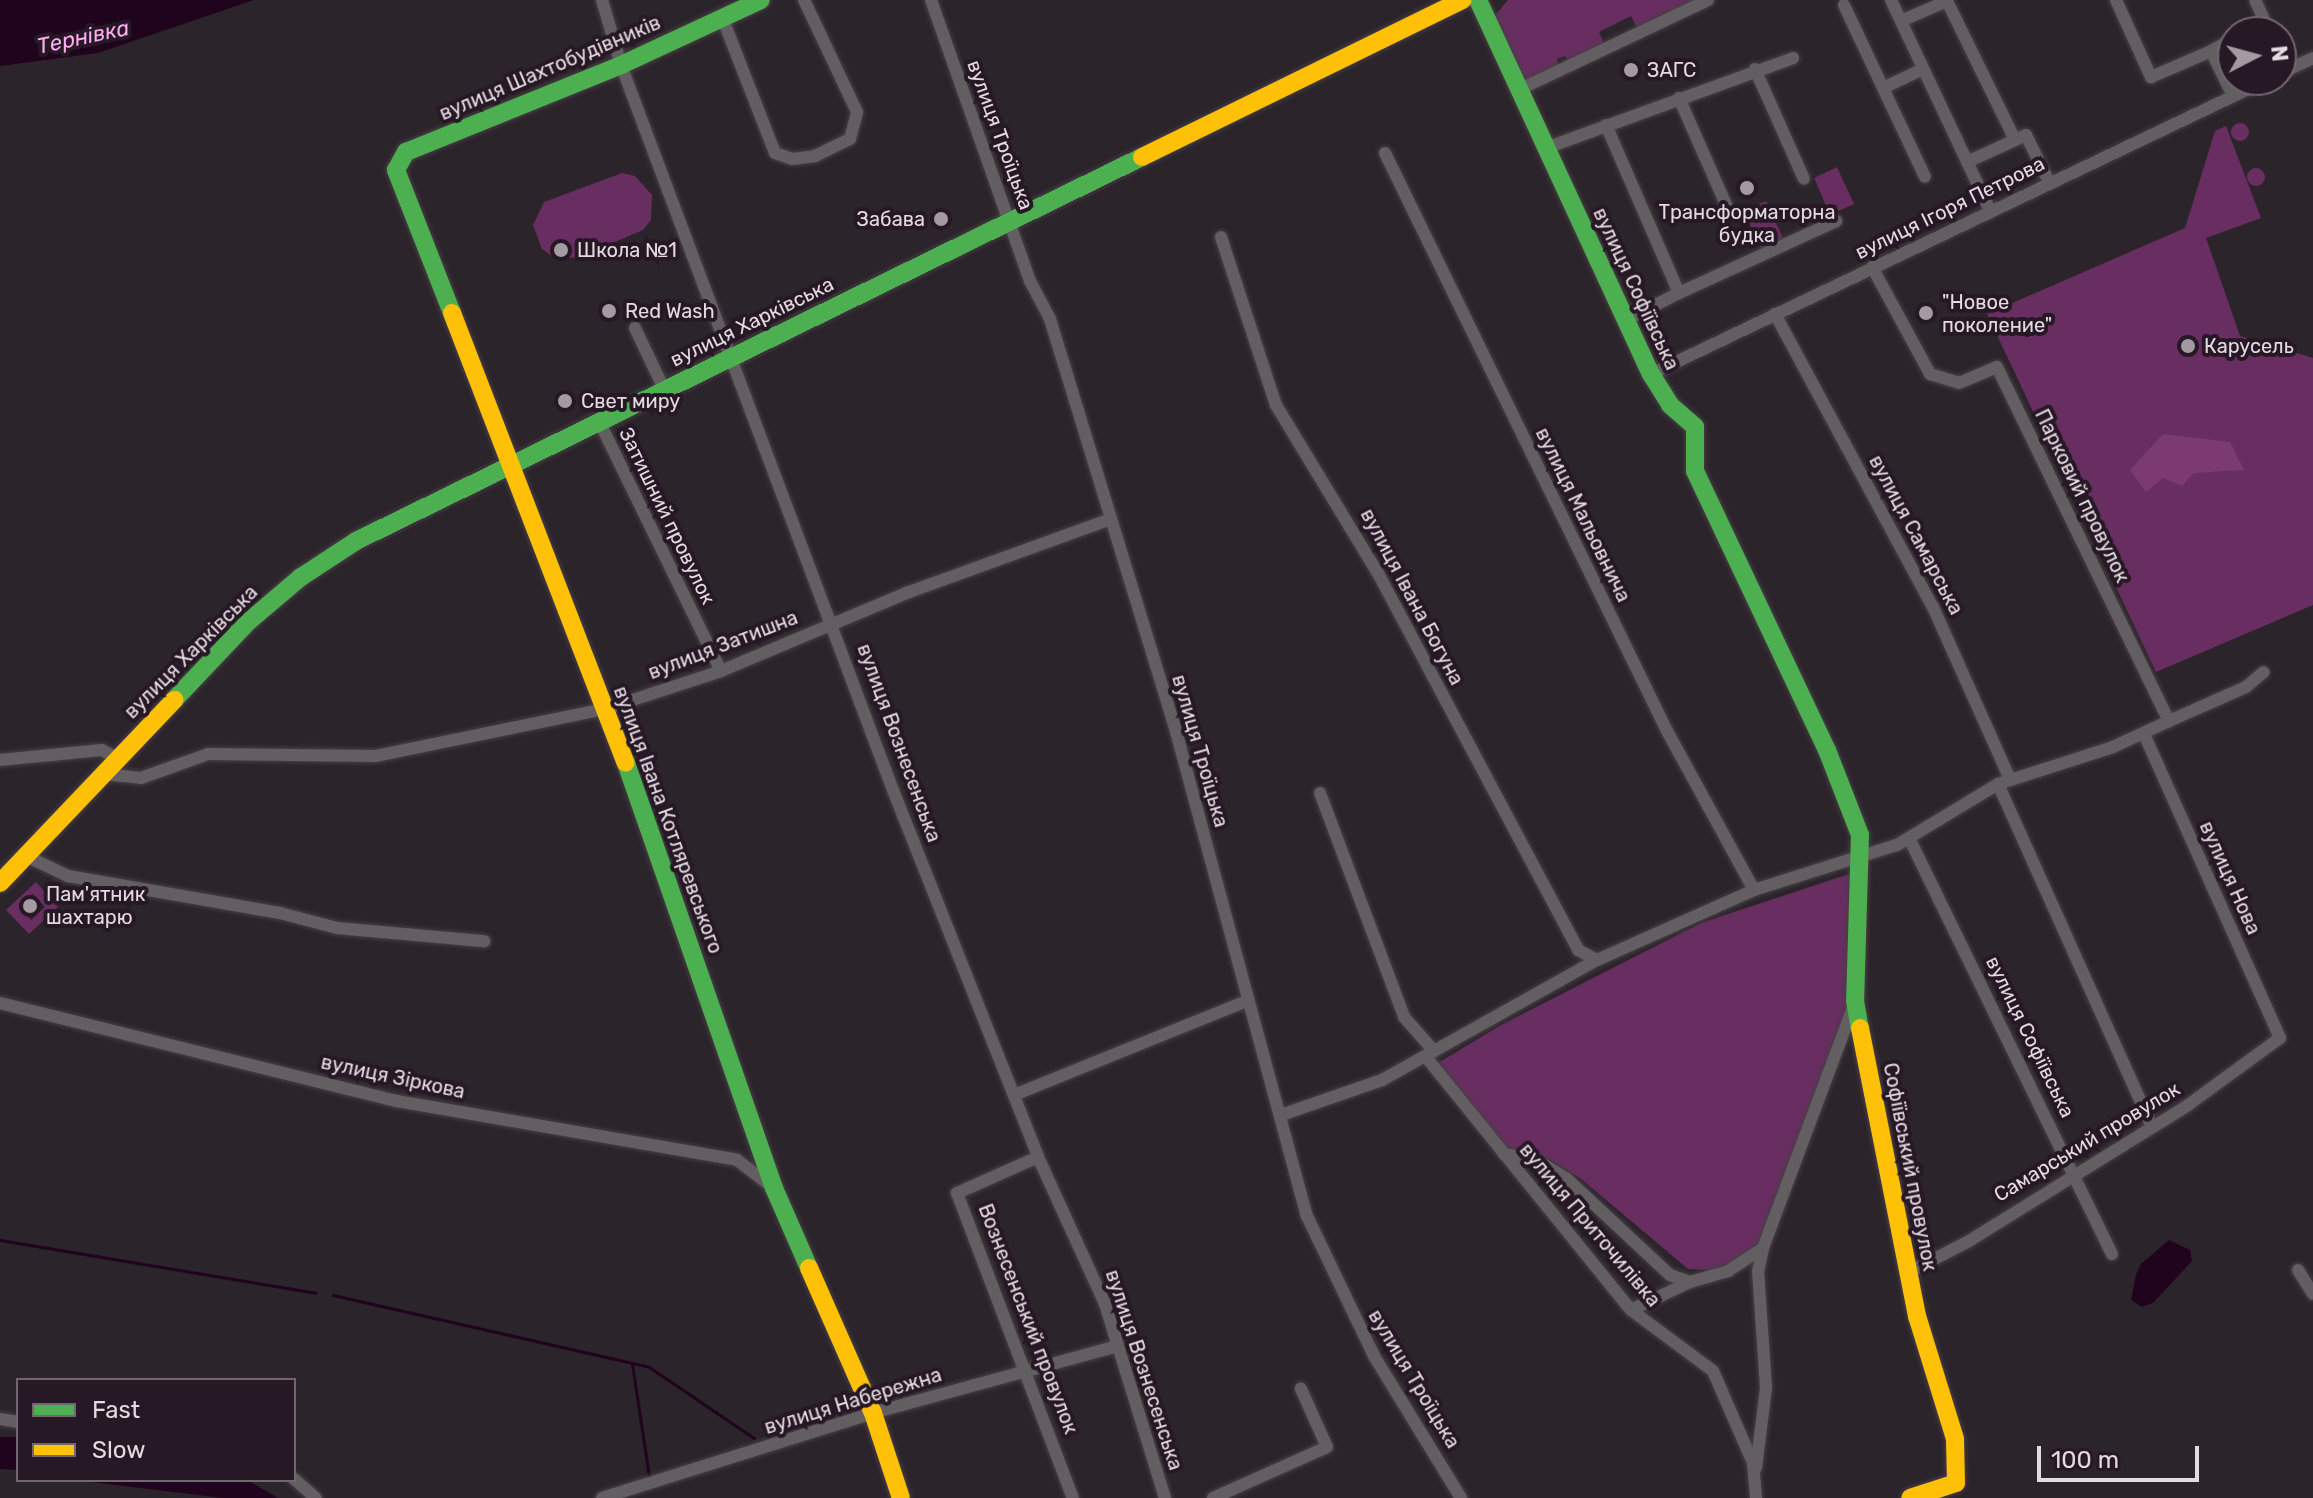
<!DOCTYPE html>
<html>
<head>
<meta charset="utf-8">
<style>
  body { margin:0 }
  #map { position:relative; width:2313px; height:1498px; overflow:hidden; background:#2c242b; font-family:Rubik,sans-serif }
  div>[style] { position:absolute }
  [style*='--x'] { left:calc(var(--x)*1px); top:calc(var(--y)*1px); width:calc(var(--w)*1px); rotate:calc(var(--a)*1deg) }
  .green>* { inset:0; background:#692e61 }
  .round { border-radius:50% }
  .forest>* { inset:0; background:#7b3a72 }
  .water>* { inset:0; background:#20031c }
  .stream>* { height:3px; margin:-1.5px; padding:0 1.5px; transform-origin:1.5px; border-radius:1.5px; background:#20031c }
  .roads { filter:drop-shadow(0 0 2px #463f45) drop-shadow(0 0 2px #463f45) }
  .street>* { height:12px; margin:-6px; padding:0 6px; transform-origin:6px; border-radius:6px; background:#635e62 }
  .fast>* { height:18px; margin:-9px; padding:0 9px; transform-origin:9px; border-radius:9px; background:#4caf50 }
  .slow>* { height:18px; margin:-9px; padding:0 9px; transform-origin:9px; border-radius:9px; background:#ffc107 }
  .dots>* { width:22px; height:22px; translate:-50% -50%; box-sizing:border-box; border:4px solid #261824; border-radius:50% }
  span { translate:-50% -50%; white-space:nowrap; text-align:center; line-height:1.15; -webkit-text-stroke:8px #261824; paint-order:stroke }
  .street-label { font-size:20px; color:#e4dae2 }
  .poi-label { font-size:20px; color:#e4dae2 }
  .left { translate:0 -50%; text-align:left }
  .right { translate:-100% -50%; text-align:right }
  .water-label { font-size:22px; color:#ffadf0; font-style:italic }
  .legend { position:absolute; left:16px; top:1378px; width:280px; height:104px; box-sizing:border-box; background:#261824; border:2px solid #726670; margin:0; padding:10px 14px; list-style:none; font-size:24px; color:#e4dae2 }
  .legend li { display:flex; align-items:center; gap:16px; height:40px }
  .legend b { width:40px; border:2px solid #726670 }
  .north { position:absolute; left:2217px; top:16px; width:80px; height:80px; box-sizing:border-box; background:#261824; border:2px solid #726670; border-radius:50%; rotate:84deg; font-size:22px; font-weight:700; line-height:32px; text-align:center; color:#e4dae2 }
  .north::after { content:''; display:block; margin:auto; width:28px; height:36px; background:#a49aa2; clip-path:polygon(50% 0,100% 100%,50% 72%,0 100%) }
  .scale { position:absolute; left:2037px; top:1446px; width:162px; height:36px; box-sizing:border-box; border:4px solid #e4dae2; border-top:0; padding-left:10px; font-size:24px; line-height:28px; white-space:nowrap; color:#e4dae2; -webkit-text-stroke:6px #261824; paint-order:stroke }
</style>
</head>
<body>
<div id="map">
  <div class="green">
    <i style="clip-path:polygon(1508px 0,1696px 0,1637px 28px,1631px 16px,1599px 32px,1604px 44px,1569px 61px,1565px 56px,1557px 59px,1558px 66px,1528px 80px,1522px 79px,1493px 18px)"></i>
    <i class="round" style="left:2231px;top:123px;width:18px;height:18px"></i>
    <i style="clip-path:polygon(2226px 126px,2261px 218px,2206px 238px,2240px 336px,2313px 358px,2313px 605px,2156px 672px,1987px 314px,2185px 228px,2215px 131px)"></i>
    <i style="clip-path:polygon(1837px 167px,1854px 204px,1830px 215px,1814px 178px)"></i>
    <i class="round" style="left:2247px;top:168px;width:18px;height:18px"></i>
    <i style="clip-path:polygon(622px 173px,635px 176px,652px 195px,651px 220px,643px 230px,577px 258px,552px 256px,542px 249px,533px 225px,544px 202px)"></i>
    <i style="clip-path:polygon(1766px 201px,1783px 238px,1761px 248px,1744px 211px)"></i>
    <i style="clip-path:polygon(1852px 873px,1859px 1004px,1766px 1238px,1752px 1253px,1711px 1270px,1688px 1269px,1580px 1178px,1550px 1160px,1508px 1149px,1438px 1063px,1501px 1025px,1701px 923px)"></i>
    <i style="clip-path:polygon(evenodd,36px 882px,58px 907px,29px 934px,6px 910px,36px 882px,33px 894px,45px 907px,31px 920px,19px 907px,33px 894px)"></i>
  </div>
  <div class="forest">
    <i style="clip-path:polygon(2163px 434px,2230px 442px,2244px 470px,2194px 473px,2182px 486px,2163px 478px,2146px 492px,2130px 470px)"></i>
  </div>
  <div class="water">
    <i style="clip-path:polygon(0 0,254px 0,98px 53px,0 66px)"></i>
    <i style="clip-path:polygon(2169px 1240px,2190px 1250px,2192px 1261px,2153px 1303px,2142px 1307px,2131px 1300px,2136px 1275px,2141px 1264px)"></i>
    <i style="clip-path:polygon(0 1437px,18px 1437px,18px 1470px,0 1469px)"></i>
    <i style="clip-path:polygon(75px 1480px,247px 1480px,278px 1498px,223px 1498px)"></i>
  </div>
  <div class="stream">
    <i style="--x:0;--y:1240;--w:320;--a:9.5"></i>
    <i style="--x:333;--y:1295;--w:324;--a:12.8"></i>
    <i style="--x:649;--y:1367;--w:127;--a:34.1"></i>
    <i style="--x:632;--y:1364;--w:113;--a:81.4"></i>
  </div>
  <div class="roads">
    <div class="street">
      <i style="--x:602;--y:0;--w:68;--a:73.7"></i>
      <i style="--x:621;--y:65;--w:774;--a:69.44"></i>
      <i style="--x:893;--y:790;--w:395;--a:68.4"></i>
      <i style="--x:1038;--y:1157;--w:162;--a:65.5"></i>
      <i style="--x:1105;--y:1304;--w:203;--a:72.8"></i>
      <i style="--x:931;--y:0;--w:298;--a:70.6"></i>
      <i style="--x:1030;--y:281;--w:43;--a:62.2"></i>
      <i style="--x:1050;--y:319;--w:435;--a:73"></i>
      <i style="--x:1177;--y:735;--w:498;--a:74.9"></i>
      <i style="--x:1307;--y:1216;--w:155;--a:64.4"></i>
      <i style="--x:1374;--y:1356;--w:167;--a:58.5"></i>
      <i style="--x:1891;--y:0;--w:232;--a:64.8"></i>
      <i style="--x:2116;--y:0;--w:85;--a:65.6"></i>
      <i style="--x:2151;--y:77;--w:65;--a:-23.4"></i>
      <i style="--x:2211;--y:51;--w:50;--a:63.9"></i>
      <i style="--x:1844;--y:5;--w:92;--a:64.8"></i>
      <i style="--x:1883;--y:88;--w:44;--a:-25.4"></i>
      <i style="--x:722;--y:17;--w:146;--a:68.7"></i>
      <i style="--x:775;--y:153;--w:18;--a:19"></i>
      <i style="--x:792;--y:159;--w:23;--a:-7"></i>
      <i style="--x:815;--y:156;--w:39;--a:-26"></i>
      <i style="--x:850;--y:139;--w:28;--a:-75"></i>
      <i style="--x:857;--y:112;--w:124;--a:-115.3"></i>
      <i style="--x:1901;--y:21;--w:50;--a:-23.5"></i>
      <i style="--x:1947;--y:1;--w:155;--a:63.9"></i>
      <i style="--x:2246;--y:32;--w:21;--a:-28"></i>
      <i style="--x:2265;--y:22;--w:24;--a:-114"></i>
      <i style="--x:2211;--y:51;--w:25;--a:-29"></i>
      <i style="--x:1755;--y:69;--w:120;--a:66"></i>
      <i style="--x:2281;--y:73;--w:35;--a:-25"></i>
      <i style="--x:1883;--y:88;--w:98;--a:64.7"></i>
      <i style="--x:1518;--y:90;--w:210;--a:-25.3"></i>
      <i style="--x:1679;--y:98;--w:119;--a:66.2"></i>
      <i style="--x:1606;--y:125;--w:183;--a:66.5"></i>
      <i style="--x:1679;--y:293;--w:173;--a:-24.6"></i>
      <i style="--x:1546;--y:148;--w:263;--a:-20"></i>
      <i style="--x:1385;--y:153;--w:643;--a:63.99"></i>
      <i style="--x:1667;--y:731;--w:181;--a:61.3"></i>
      <i style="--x:1967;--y:162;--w:65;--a:-24.6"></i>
      <i style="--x:2026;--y:135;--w:52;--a:63.9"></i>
      <i style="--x:1221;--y:237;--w:177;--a:71.9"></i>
      <i style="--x:1276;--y:405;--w:201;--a:58.8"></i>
      <i style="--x:1380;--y:577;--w:422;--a:62"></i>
      <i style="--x:1578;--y:950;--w:21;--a:28"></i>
      <i style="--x:1872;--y:267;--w:122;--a:61.5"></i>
      <i style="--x:1930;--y:374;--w:30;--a:17"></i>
      <i style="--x:1959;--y:383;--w:41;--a:-22.8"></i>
      <i style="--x:1997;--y:367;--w:394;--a:64.1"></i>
      <i style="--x:2169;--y:721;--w:84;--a:-23.8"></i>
      <i style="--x:2246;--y:687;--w:23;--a:-40"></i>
      <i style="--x:1775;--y:314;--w:333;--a:61.7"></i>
      <i style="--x:1933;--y:607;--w:188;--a:65.9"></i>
      <i style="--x:1626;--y:320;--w:59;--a:-27"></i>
      <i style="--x:635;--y:328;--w:68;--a:64.6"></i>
      <i style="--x:1651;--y:374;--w:683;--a:-25.51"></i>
      <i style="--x:599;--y:421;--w:278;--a:64"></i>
      <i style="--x:0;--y:760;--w:102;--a:-5.6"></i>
      <i style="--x:102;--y:750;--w:18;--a:29"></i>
      <i style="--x:104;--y:774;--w:37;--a:6"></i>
      <i style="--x:141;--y:778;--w:71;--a:-19.7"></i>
      <i style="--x:208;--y:754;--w:168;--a:0.7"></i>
      <i style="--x:376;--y:756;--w:234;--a:-11.6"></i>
      <i style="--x:605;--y:709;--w:122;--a:-18.1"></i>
      <i style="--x:721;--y:671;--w:204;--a:-22.8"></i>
      <i style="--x:909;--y:592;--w:212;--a:-19.9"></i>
      <i style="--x:1998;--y:784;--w:376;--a:65.8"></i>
      <i style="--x:1320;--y:793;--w:239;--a:69.4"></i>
      <i style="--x:1404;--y:1017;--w:44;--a:48.7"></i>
      <i style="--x:1909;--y:838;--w:463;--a:64"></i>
      <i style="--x:26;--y:856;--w:47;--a:25.5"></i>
      <i style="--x:68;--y:876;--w:215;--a:9.9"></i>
      <i style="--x:280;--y:913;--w:59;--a:14.7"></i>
      <i style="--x:337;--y:928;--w:148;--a:5.1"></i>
      <i style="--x:0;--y:1003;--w:409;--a:13.9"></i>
      <i style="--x:397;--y:1101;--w:345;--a:9.8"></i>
      <i style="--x:737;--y:1160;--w:43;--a:37.4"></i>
      <i style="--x:1426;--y:1057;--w:326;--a:51"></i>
      <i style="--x:1631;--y:1310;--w:102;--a:36.6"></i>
      <i style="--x:1713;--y:1371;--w:100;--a:66.5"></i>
      <i style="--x:1753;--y:1463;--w:35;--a:85"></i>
      <i style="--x:1014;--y:1095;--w:251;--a:-22"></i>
      <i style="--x:1281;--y:1115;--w:107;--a:-19.1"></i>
      <i style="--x:1382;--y:1080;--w:246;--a:-29.2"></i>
      <i style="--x:1597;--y:960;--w:172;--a:-24"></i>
      <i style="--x:1754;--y:890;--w:150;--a:-17.5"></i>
      <i style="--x:1897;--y:845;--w:118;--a:-31.1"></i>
      <i style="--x:1998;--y:784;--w:121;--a:-17.8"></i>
      <i style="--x:2113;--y:747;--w:62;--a:-24.9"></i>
      <i style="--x:1504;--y:1154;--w:34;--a:10"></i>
      <i style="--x:1537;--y:1160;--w:36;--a:32"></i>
      <i style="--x:1567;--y:1179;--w:141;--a:43"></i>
      <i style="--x:1670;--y:1275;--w:21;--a:19"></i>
      <i style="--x:1690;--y:1282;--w:40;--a:-16"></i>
      <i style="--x:1728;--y:1271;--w:42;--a:-33.3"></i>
      <i style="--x:1763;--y:1248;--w:259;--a:-69.5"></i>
      <i style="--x:1038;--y:1157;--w:89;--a:156"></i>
      <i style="--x:957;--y:1193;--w:326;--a:69.2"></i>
      <i style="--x:2298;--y:1270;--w:28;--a:58"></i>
      <i style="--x:1909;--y:1272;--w:68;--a:-27.3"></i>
      <i style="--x:1969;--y:1241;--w:258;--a:-31.8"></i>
      <i style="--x:2188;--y:1105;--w:114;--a:-36.1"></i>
      <i style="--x:2280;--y:1038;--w:333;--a:-114.1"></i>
      <i style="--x:1631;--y:1310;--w:65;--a:-25.4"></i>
      <i style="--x:0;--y:1419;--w:18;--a:9"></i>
      <i style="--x:1756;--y:1468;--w:81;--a:-82.9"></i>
      <i style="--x:1766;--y:1388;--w:116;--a:-93.9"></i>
      <i style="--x:1758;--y:1272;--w:25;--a:-78"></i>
      <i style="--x:294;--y:1479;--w:29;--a:41"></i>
      <i style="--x:602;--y:1498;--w:284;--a:-17.4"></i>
      <i style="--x:873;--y:1413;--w:254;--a:-15.3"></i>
      <i style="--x:1213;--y:1498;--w:125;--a:-24.1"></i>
      <i style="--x:1327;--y:1447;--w:64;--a:-114.1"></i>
    </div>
    <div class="fast">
      <i style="--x:1478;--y:0;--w:412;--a:65.2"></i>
      <i style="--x:1651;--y:374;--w:36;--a:58"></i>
      <i style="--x:1670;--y:405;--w:33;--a:41"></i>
      <i style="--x:1695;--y:427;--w:44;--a:90"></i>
      <i style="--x:1695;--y:471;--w:309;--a:64.7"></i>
      <i style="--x:1827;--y:750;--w:91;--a:68.8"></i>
      <i style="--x:1860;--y:835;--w:166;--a:91.7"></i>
      <i style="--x:1855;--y:1001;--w:27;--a:80"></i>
      <i style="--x:452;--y:313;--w:154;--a:-111.4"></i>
      <i style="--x:396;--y:170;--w:21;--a:-61"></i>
      <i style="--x:406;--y:152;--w:232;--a:-22"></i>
      <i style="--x:621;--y:65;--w:154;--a:-24.9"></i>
      <i style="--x:174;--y:700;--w:108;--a:-46.5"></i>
      <i style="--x:248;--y:622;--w:70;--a:-40.3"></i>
      <i style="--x:301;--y:577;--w:66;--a:-33.2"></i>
      <i style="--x:356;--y:541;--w:875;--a:-26.04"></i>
      <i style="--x:626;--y:763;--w:450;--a:70.8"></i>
      <i style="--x:774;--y:1188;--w:87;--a:66.4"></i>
    </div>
    <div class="slow">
      <i style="--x:1142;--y:157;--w:357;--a:-26.1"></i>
      <i style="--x:452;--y:313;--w:482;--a:68.9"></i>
      <i style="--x:0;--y:883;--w:253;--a:-46.4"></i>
      <i style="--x:1860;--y:1028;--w:294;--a:78.8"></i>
      <i style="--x:1917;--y:1316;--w:129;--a:72.8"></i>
      <i style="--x:1955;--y:1439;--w:44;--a:88.7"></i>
      <i style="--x:1956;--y:1483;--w:48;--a:161.9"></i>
      <i style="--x:809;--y:1268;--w:158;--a:66.2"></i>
      <i style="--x:873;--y:1413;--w:89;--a:71.8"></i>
    </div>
  </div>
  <div class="dots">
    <i style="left:1631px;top:70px;background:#a49aa2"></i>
    <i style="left:1747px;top:188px;background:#a49aa2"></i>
    <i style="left:941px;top:219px;background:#a49aa2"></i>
    <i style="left:561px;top:250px;background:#a49aa2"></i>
    <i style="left:609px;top:311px;background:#a49aa2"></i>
    <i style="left:1926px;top:313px;background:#a49aa2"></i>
    <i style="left:2188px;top:346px;background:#a49aa2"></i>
    <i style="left:565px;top:401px;background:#a49aa2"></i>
    <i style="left:30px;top:906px;background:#a49aa2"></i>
  </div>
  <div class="street-label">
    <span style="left:550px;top:68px;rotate:-23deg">вулиця Шахтобудівників</span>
    <span style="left:1000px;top:135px;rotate:70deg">вулиця Троїцька</span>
    <span style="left:1950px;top:208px;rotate:-26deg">вулиця Ігоря Петрова</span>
    <span style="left:1636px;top:289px;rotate:65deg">вулиця Софіївська</span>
    <span style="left:752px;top:322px;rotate:-26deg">вулиця Харківська</span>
    <span style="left:2082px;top:496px;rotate:64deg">Парковий провулок</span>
    <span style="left:1583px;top:515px;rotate:64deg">вулиця Мальовнича</span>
    <span style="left:667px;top:516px;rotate:64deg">Затишний провулок</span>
    <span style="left:1916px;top:535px;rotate:62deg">вулиця Самарська</span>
    <span style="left:1412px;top:597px;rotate:62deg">вулиця Івана Богуна</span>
    <span style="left:723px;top:645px;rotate:-21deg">вулиця Затишна</span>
    <span style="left:191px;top:652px;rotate:-45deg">вулиця Харківська</span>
    <span style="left:899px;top:743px;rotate:70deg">вулиця Вознесенська</span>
    <span style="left:1200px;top:751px;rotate:74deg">вулиця Троїцька</span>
    <span style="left:668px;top:820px;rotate:70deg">вулиця Івана Котляревського</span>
    <span style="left:2230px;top:878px;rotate:66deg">вулиця Нова</span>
    <span style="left:2030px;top:1037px;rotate:64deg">вулиця Софіївська</span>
    <span style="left:393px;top:1077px;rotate:12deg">вулиця Зіркова</span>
    <span style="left:2087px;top:1142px;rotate:-31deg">Самарський провулок</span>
    <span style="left:1910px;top:1167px;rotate:79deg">Софіївський провулок</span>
    <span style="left:1590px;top:1225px;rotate:50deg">вулиця Приточилівка</span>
    <span style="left:1028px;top:1319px;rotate:69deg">Вознесенський провулок</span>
    <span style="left:1144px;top:1370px;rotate:72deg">вулиця Вознесенська</span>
    <span style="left:1414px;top:1379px;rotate:59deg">вулиця Троїцька</span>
    <span style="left:853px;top:1401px;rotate:-17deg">вулиця Набережна</span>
  </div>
  <div class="poi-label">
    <span class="left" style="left:1647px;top:70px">ЗАГС</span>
    <span style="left:1747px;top:224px">Трансформаторна<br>будка</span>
    <span class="right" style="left:925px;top:219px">Забава</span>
    <span class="left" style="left:577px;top:250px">Школа №1</span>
    <span class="left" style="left:1942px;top:314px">"Новое<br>поколение"</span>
    <span class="left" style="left:625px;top:311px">Red Wash</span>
    <span class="left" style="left:2204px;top:346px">Карусель</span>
    <span class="left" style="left:581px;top:401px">Свет миру</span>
    <span class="left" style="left:46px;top:906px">Пам'ятник<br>шахтарю</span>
  </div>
  <div class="water-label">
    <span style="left:83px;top:37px;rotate:-12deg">Тернівка</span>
  </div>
  <ul class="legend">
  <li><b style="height:10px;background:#4caf50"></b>Fast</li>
  <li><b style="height:10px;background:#ffc107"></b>Slow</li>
  </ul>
  <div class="north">N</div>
  <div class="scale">100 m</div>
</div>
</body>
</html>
